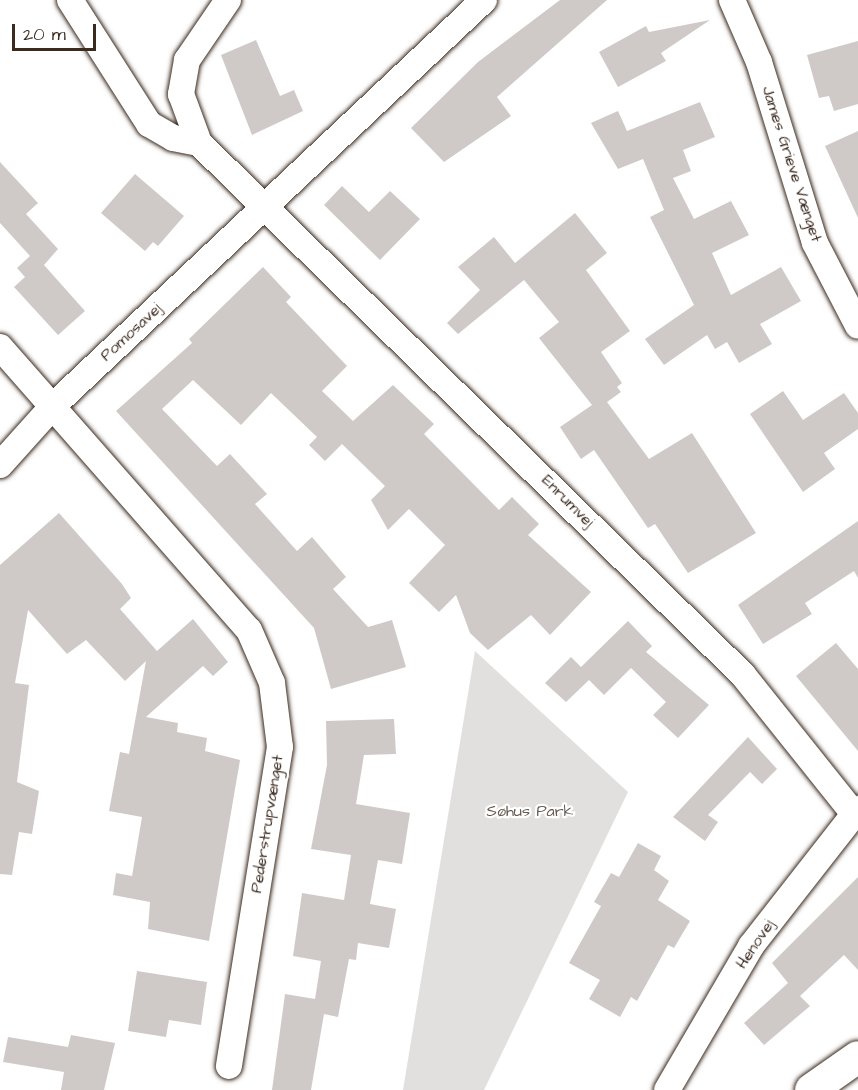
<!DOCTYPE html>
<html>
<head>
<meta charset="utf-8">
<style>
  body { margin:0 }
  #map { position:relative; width:858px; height:1090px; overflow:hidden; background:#fff; font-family:"Architects Daughter",sans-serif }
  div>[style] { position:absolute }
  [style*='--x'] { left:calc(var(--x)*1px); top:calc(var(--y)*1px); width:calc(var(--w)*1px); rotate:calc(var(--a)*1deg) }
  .green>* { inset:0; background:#e2e0de }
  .building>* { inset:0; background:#cfcac7 }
  .roads { filter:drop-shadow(0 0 2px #3b2a1e) drop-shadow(0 0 2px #3b2a1e) }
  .minor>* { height:26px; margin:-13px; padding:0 13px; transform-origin:13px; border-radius:13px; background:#fff }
  .tertiary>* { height:32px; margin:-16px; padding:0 16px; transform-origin:16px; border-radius:16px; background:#fff }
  span { translate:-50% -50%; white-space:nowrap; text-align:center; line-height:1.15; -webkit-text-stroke:4.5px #fff; paint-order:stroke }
  .street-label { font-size:16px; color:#3b2a1e }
  .park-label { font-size:16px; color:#65584e }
  .scale { position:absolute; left:12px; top:24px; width:84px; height:27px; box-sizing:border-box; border:3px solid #3b2a1e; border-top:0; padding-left:8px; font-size:18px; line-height:21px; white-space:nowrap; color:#3b2a1e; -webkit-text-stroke:4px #fff; paint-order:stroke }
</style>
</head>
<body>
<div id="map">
  <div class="green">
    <i style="clip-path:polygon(475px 651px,628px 792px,484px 1090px,403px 1090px)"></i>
  </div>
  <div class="building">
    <i style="clip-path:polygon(560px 0,607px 0,497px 97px,511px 116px,444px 162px,411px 128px,478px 62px)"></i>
    <i style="clip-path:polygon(710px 20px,661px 53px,666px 61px,618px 87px,599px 52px,646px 26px,649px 32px)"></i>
    <i style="clip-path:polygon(256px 40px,280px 96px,294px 90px,303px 111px,252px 135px,221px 55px)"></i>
    <i style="clip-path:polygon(858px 41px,858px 104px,834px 111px,829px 96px,819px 98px,807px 55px)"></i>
    <i style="clip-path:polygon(700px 102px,715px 137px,683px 150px,691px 171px,673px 178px,694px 219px,731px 201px,749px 235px,712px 253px,731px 295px,781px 267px,801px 301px,760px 324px,772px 344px,739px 363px,727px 342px,715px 349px,707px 335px,664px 365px,645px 339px,694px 305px,650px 217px,664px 210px,643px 159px,618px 169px,591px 123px,618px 111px,627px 131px)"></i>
    <i style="clip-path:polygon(858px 131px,858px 218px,825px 146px)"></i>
    <i style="clip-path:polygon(0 162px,38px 203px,26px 214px,58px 249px,44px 265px,85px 311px,58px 335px,14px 287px,25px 277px,17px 268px,30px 256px,0 223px)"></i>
    <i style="clip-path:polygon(135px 174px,184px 216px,158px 246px,153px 242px,145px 251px,101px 213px)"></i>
    <i style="clip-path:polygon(342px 186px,369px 212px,390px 191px,420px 219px,380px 260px,324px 205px)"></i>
    <i style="clip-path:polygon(575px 213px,607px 253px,586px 270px,630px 331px,601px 352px,622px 383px,617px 387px,621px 392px,607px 402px,649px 459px,692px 433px,756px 533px,688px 573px,655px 524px,648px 528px,594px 450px,581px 459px,560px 427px,592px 405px,539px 338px,559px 322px,524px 280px,458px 334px,447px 323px,480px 290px,458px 267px,494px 237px,515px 263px)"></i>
    <i style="clip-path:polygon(263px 267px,291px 297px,286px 302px,347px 366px,322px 391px,353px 421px,393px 385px,434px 424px,424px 434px,499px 510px,512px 497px,539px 524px,528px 535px,591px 592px,550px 635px,531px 615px,488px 650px,470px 633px,456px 595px,439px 612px,409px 583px,445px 545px,409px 509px,388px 530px,371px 500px,385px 486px,342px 444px,325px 461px,309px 445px,317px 437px,271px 393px,241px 425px,193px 380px,162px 409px,217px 466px,230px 454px,267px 494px,255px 504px,297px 551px,312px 537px,346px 577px,333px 589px,368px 627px,392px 620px,406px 667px,331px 689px,314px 628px,116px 411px,192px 343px,189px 339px)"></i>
    <i style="clip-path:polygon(783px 391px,803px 420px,844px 393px,858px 413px,858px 429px,824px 453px,835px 469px,803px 492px,750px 414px)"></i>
    <i style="clip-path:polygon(59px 513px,122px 584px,131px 598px,120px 609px,157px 651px,193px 619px,228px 662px,213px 676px,203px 666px,146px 717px,178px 723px,177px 732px,207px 738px,205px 751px,240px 760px,209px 941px,148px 929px,150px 902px,113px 895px,116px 873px,132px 876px,142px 817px,109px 811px,120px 752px,129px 754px,146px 661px,125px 681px,86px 640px,67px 654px,28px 610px,15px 683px,29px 685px,17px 782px,39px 791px,32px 834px,19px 832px,12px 875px,0 874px,0 565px)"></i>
    <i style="clip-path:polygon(858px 521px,858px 578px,854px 571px,805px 603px,812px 614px,763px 644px,738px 605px)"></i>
    <i style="clip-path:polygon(628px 621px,652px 646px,646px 652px,709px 705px,678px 738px,653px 715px,666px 702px,631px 668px,604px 695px,589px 680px,566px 702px,545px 683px,571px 657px,581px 667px)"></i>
    <i style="clip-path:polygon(836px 643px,858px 669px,858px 751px,796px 676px)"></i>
    <i style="clip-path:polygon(394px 719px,396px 754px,364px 755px,356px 804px,410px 813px,402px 864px,378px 860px,370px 904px,396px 909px,389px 948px,358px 943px,356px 960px,349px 959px,338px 1017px,324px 1014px,311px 1090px,272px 1090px,285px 994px,315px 999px,321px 961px,293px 956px,302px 893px,344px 900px,351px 855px,311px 849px,327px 765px,326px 721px)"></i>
    <i style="clip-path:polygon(748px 737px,777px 769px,762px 784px,750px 772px,708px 815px,718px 822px,705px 841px,673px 817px)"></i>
    <i style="clip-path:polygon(638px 843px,661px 856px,654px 870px,669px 881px,658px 900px,690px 921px,674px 948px,668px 945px,637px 1001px,631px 997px,620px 1017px,589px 999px,600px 980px,569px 963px,601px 906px,594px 902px,611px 873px,619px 877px)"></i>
    <i style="clip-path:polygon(858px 877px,858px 970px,844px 955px,800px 996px,810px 1006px,764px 1045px,744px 1023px,788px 983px,772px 963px)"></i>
    <i style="clip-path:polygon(137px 971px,207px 982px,201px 1025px,169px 1020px,166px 1037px,128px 1031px)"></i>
    <i style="clip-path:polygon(71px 1035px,115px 1043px,104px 1090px,61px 1090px,64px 1072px,3px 1062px,8px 1037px,68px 1047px)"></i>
  </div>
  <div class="roads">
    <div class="minor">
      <i style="--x:70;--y:0;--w:147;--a:57.5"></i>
      <i style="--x:149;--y:124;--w:28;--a:30"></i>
      <i style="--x:173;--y:138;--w:26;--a:11"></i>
      <i style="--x:228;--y:0;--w:73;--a:124.3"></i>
      <i style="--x:187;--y:60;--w:35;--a:100"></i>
      <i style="--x:181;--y:94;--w:52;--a:69.8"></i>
      <i style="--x:199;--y:143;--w:761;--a:44.36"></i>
      <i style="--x:743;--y:675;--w:176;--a:51.4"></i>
      <i style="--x:732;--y:0;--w:68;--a:66.5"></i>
      <i style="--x:759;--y:62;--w:189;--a:72.8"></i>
      <i style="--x:815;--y:243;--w:93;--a:62.6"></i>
      <i style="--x:0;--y:347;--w:377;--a:48.7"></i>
      <i style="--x:249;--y:630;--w:58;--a:66.5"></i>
      <i style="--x:272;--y:683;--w:64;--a:82.9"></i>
      <i style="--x:280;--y:747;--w:323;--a:99.1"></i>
      <i style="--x:0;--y:465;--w:79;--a:-48.1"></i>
      <i style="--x:53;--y:406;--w:592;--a:-43.29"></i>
      <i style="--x:667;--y:1090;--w:167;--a:-59.7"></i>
      <i style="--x:751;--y:946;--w:174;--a:-52"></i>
    </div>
    <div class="tertiary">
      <i style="--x:811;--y:1090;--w:57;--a:-35.1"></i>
    </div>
  </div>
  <div class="street-label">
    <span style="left:792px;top:164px;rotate:72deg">James Grieve Vænget</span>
    <span style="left:131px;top:332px;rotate:-43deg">Pomosavej</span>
    <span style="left:568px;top:501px;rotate:45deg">Enrumvej</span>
    <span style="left:267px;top:824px;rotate:-81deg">Pederstrupvænget</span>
    <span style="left:755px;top:944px;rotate:-56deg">Henovej</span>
  </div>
  <div class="park-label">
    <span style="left:530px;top:811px">Søhus Park</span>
  </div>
  <div class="scale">20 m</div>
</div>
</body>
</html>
